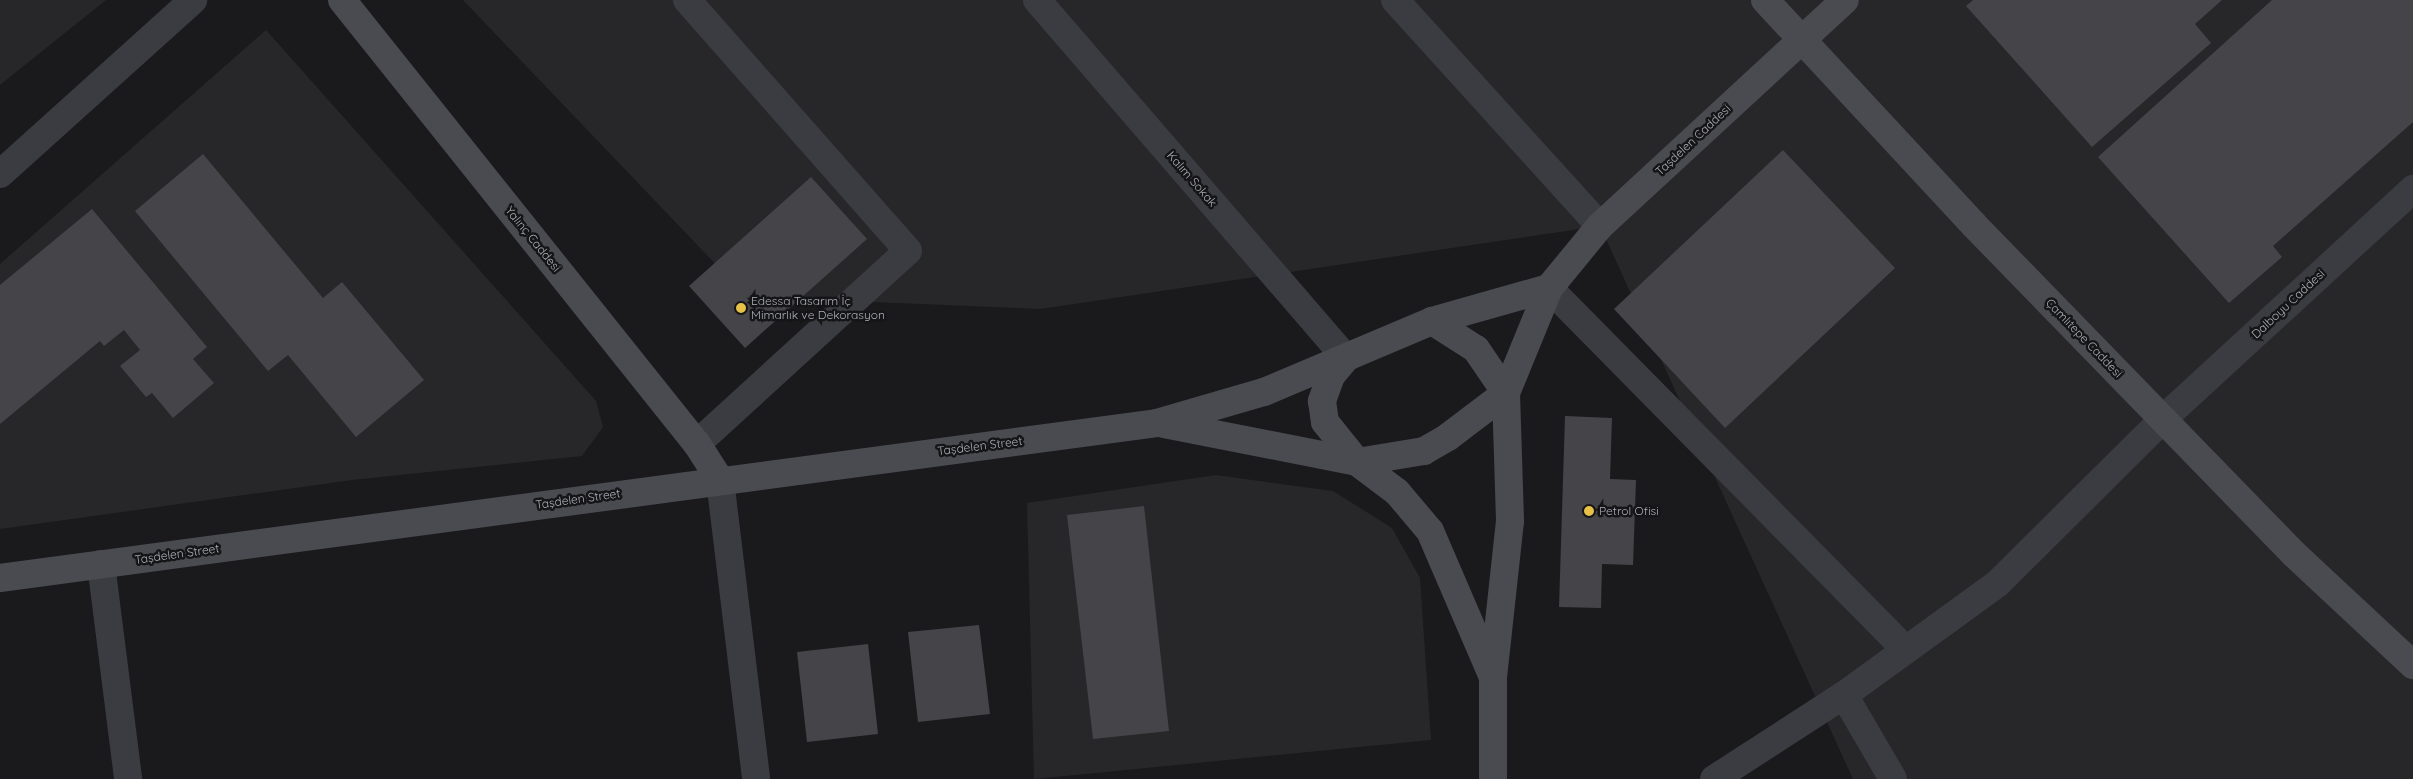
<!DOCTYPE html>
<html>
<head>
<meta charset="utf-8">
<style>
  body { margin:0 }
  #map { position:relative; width:2413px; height:779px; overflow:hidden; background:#1a1a1c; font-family:Quicksand,sans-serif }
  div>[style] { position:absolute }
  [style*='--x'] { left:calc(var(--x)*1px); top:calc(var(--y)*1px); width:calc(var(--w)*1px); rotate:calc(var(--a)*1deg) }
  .built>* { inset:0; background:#272629 }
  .building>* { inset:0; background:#454549 }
  .street>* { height:28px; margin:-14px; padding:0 14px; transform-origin:14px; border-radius:14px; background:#3b3c41 }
  .secondary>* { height:28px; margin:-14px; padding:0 14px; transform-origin:14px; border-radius:14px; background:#4a4b51 }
  .dots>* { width:14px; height:14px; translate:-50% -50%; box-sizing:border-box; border:2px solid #151517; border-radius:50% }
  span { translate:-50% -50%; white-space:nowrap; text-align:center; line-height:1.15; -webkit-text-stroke:5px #151517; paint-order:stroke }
  .street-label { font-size:12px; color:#aeb0bb }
  .poi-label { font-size:12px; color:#aeb0bb }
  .left { translate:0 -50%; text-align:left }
</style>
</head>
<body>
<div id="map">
  <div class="built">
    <i style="clip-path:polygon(0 0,106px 0,0 85px)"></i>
    <i style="clip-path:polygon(463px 0,2413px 0,2413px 779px,1853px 779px,1600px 226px,1040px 309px,747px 297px)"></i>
    <i style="clip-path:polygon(266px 30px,596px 401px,603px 427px,582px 456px,352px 480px,0 529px,0 264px)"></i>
    <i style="clip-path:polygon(1216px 475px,1333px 491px,1392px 528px,1420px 578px,1431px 740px,1034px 779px,1027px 503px)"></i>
  </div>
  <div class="building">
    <i style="clip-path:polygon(1973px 0,2222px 0,2195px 24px,2211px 43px,2092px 147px,1966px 6px)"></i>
    <i style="clip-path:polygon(2272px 0,2413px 0,2413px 122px,2273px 246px,2282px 257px,2229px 303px,2098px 157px)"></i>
    <i style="clip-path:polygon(1783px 150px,1895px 268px,1725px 428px,1614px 309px)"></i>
    <i style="clip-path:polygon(203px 154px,323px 298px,342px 282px,424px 380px,356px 437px,288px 355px,268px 371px,135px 211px)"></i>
    <i style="clip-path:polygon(811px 177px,867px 239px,745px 348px,689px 286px)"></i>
    <i style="clip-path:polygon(92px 209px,207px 347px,193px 359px,214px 383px,173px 418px,152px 393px,146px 397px,120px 366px,140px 350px,124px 330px,104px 346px,100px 341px,0 424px,0 285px)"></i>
    <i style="clip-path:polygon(1565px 416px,1612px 418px,1610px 479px,1636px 480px,1633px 565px,1602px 564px,1601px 608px,1559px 607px)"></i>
    <i style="clip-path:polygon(1144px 506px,1169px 731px,1093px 739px,1067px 515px)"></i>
    <i style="clip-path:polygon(979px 625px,990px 714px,918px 722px,908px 632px)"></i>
    <i style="clip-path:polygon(868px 644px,878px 734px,807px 742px,797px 652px)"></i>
  </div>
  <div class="street">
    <i style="--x:687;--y:0;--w:334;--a:48.6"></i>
    <i style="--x:908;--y:251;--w:286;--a:137.6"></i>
    <i style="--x:1037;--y:0;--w:473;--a:49.2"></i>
    <i style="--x:1395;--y:0;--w:305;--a:47.8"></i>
    <i style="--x:0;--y:174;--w:260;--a:-42"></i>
    <i style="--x:1549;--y:288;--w:508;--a:45.4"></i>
    <i style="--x:720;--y:480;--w:301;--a:83.1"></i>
    <i style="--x:101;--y:564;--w:217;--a:82.8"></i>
    <i style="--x:1844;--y:695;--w:97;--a:59.7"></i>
    <i style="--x:1714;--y:779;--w:155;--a:-32.9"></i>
    <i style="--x:1844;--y:695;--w:190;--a:-36"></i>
    <i style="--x:1998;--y:583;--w:233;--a:-44.8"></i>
    <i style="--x:2163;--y:419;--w:340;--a:-42.6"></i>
  </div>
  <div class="secondary">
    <i style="--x:342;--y:0;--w:568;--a:51.36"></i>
    <i style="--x:697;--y:444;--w:43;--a:57.4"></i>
    <i style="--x:1765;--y:0;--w:307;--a:47.1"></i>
    <i style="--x:1974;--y:225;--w:459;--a:45.8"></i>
    <i style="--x:2294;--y:554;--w:163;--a:43"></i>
    <i style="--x:1432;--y:321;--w:52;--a:32.5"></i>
    <i style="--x:1476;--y:349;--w:53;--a:55.7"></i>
    <i style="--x:1506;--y:393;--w:128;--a:88.2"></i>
    <i style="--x:1510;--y:521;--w:157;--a:96.2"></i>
    <i style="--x:1493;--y:677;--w:102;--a:90"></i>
    <i style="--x:1346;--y:358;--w:23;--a:130"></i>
    <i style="--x:1331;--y:376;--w:27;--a:110"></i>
    <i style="--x:1322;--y:401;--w:21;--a:82"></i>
    <i style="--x:1325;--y:422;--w:51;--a:51.3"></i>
    <i style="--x:1357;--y:462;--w:50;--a:36.9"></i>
    <i style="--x:1397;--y:492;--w:51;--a:49.8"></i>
    <i style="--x:1430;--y:531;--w:157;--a:66.7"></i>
    <i style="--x:1164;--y:424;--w:197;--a:11.1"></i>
    <i style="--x:1357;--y:462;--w:68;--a:-9.3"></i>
    <i style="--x:1424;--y:451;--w:28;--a:-30"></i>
    <i style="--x:1448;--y:437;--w:73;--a:-37.2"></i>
    <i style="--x:1506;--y:393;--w:113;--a:-67.7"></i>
    <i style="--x:1549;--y:288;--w:80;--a:-50.6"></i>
    <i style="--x:1600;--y:226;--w:333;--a:-42.7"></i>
    <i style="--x:0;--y:578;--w:1167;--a:-7.63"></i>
    <i style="--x:1157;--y:423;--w:111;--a:-16.2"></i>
    <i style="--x:1264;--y:392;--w:182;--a:-22.9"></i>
    <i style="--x:1432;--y:321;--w:122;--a:-15.8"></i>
  </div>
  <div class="dots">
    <i style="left:741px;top:308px;background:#e7c148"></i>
    <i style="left:1589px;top:511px;background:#e7c148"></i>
  </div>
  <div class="street-label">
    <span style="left:1693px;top:140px;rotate:-43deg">Taşdelen Caddesi</span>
    <span style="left:1192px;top:179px;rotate:49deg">Kalım Sokak</span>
    <span style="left:533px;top:239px;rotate:51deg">Yalınç Caddesi</span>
    <span style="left:2288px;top:304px;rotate:-43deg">Dalboyu Caddesi</span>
    <span style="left:2084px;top:338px;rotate:46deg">Çamlıtepe Caddesi</span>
    <span style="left:980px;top:446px;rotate:-7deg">Taşdelen Street</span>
    <span style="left:578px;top:499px;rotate:-8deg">Taşdelen Street</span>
    <span style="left:177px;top:554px;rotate:-8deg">Taşdelen Street</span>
  </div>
  <div class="poi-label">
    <span class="left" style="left:751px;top:308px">Edessa Tasarım İç<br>Mimarlık ve Dekorasyon</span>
    <span class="left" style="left:1599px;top:511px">Petrol Ofisi</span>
  </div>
</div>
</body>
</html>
